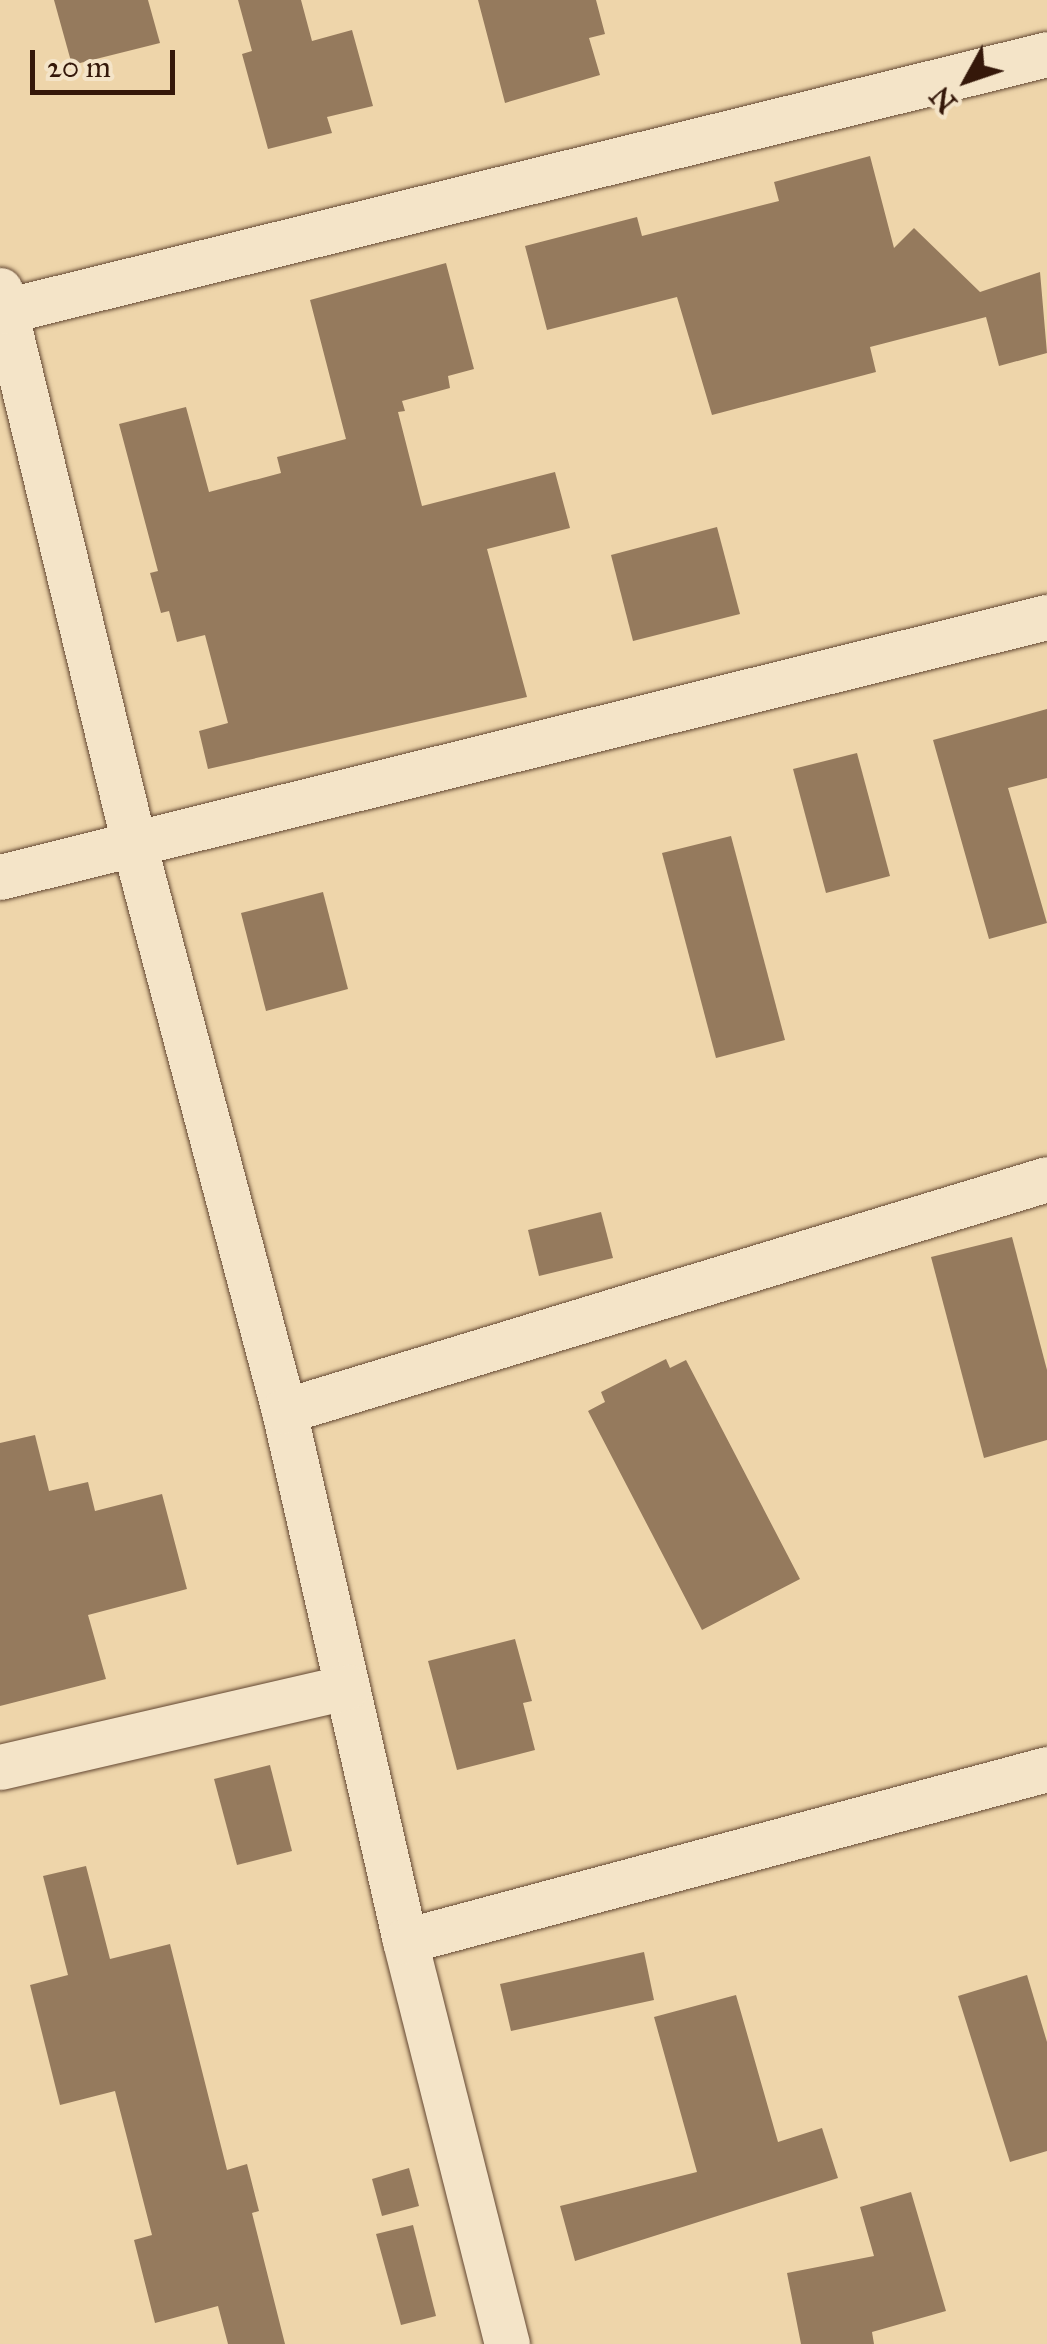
<!DOCTYPE html>
<html>
<head>
<meta charset="utf-8">
<style>
  body { margin:0 }
  #map { position:relative; width:1047px; height:2344px; overflow:hidden; background:#eed5aa; font-family:"IM FELL Great Primer",serif }
  div>[style] { position:absolute }
  [style*='--x'] { left:calc(var(--x)*1px); top:calc(var(--y)*1px); width:calc(var(--w)*1px); rotate:calc(var(--a)*1deg) }
  .building>* { inset:0; background:#957a5d }
  .roads { filter:drop-shadow(0 0 2px #634732) drop-shadow(0 0 2px #634732) }
  .minor>* { height:45px; margin:-22.5px; padding:0 22.5px; transform-origin:22.5px; border-radius:22.5px; background:#f4e4c8 }
  span { translate:-50% -50%; white-space:nowrap; text-align:center; line-height:1.15; -webkit-text-stroke:8px #f4e4c8; paint-order:stroke }
  .north { position:absolute; left:917px; top:30px; width:100px; height:100px; -webkit-text-stroke:8px #f4e4c8; paint-order:stroke; rotate:230deg; font-size:28px; font-weight:700; line-height:40px; text-align:center; color:#35180a }
  .north::after { content:''; display:block; margin:auto; width:35px; height:45px; background:#35180a; clip-path:polygon(50% 0,100% 100%,50% 72%,0 100%) }
  .scale { position:absolute; left:30px; top:50px; width:145px; height:45px; box-sizing:border-box; border:5px solid #35180a; border-top:0; padding-left:12px; font-size:30px; line-height:35px; white-space:nowrap; color:#35180a; -webkit-text-stroke:8px #f4e4c8; paint-order:stroke }
</style>
</head>
<body>
<div id="map">
  <div class="building">
    <i style="clip-path:polygon(54px 0,148px 0,160px 43px,72px 65px)"></i>
    <i style="clip-path:polygon(238px 0,301px 0,312px 41px,352px 30px,373px 106px,327px 117px,332px 133px,268px 149px,242px 54px,252px 51px)"></i>
    <i style="clip-path:polygon(478px 0,596px 0,605px 34px,589px 38px,600px 75px,505px 103px)"></i>
    <i style="clip-path:polygon(870px 156px,894px 248px,914px 228px,980px 292px,1040px 272px,1047px 353px,999px 366px,986px 317px,870px 347px,876px 372px,712px 415px,677px 297px,547px 330px,525px 246px,637px 217px,642px 236px,779px 201px,774px 182px)"></i>
    <i style="clip-path:polygon(446px 263px,474px 369px,448px 376px,450px 388px,402px 401px,405px 411px,398px 412px,422px 506px,555px 472px,570px 528px,487px 549px,527px 697px,208px 769px,199px 731px,228px 723px,205px 635px,177px 642px,169px 611px,161px 613px,150px 573px,158px 571px,119px 424px,186px 407px,209px 492px,281px 473px,277px 457px,346px 439px,310px 300px)"></i>
    <i style="clip-path:polygon(717px 527px,740px 614px,633px 641px,611px 555px)"></i>
    <i style="clip-path:polygon(1047px 709px,1047px 778px,1008px 788px,1047px 923px,989px 939px,933px 740px)"></i>
    <i style="clip-path:polygon(857px 753px,890px 876px,826px 893px,793px 769px)"></i>
    <i style="clip-path:polygon(731px 836px,785px 1040px,716px 1058px,662px 853px)"></i>
    <i style="clip-path:polygon(323px 892px,348px 989px,266px 1011px,241px 913px)"></i>
    <i style="clip-path:polygon(601px 1212px,613px 1258px,539px 1276px,528px 1230px)"></i>
    <i style="clip-path:polygon(1012px 1237px,1047px 1370px,1047px 1440px,984px 1458px,931px 1257px)"></i>
    <i style="clip-path:polygon(666px 1359px,670px 1368px,686px 1360px,800px 1579px,702px 1630px,588px 1411px,605px 1402px,601px 1392px)"></i>
    <i style="clip-path:polygon(35px 1435px,49px 1491px,88px 1482px,95px 1511px,162px 1494px,187px 1589px,88px 1615px,106px 1679px,0 1706px,0 1443px)"></i>
    <i style="clip-path:polygon(515px 1639px,532px 1701px,523px 1703px,535px 1750px,457px 1770px,428px 1661px)"></i>
    <i style="clip-path:polygon(270px 1765px,292px 1851px,237px 1865px,214px 1779px)"></i>
    <i style="clip-path:polygon(86px 1866px,110px 1959px,170px 1944px,227px 2170px,247px 2164px,259px 2211px,252px 2213px,285px 2344px,228px 2344px,218px 2306px,155px 2323px,134px 2240px,152px 2235px,115px 2091px,60px 2105px,30px 1985px,68px 1975px,43px 1876px)"></i>
    <i style="clip-path:polygon(644px 1952px,654px 2000px,511px 2031px,500px 1984px)"></i>
    <i style="clip-path:polygon(1027px 1975px,1047px 2042px,1047px 2151px,1010px 2162px,958px 1996px)"></i>
    <i style="clip-path:polygon(736px 1995px,778px 2142px,822px 2128px,838px 2178px,575px 2261px,560px 2206px,697px 2172px,654px 2017px)"></i>
    <i style="clip-path:polygon(409px 2168px,419px 2206px,382px 2216px,372px 2179px)"></i>
    <i style="clip-path:polygon(911px 2192px,946px 2311px,872px 2332px,874px 2344px,801px 2344px,787px 2273px,874px 2256px,860px 2207px)"></i>
    <i style="clip-path:polygon(413px 2225px,436px 2316px,401px 2325px,376px 2234px)"></i>
  </div>
  <div class="roads">
    <div class="minor">
      <i style="--x:0;--y:290;--w:570;--a:76.4"></i>
      <i style="--x:134;--y:844;--w:587;--a:75.18"></i>
      <i style="--x:284;--y:1411;--w:544;--a:77.14"></i>
      <i style="--x:405;--y:1941;--w:416;--a:75.8"></i>
      <i style="--x:5;--y:311;--w:1073;--a:-13.85"></i>
      <i style="--x:0;--y:877;--w:1079;--a:-13.95"></i>
      <i style="--x:284;--y:1411;--w:797;--a:-16.91"></i>
      <i style="--x:0;--y:1767;--w:356;--a:-13"></i>
      <i style="--x:405;--y:1941;--w:665;--a:-15"></i>
    </div>
  </div>
  <div class="north">N</div>
  <div class="scale">20 m</div>
</div>
</body>
</html>
